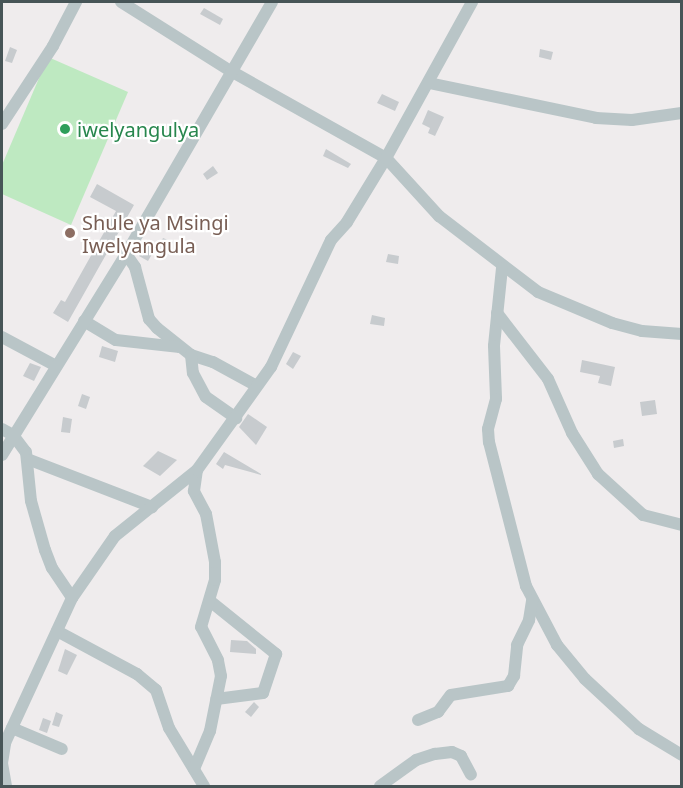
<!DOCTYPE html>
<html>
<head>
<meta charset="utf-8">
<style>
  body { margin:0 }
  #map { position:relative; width:683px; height:788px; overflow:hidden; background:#efeced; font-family:"Noto Sans",sans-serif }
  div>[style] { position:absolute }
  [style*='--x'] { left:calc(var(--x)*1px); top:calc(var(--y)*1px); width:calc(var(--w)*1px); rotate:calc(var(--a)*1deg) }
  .green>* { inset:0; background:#bee9c1 }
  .building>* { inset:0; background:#c7cbce }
  .minor>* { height:12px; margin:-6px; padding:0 6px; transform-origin:6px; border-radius:6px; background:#b9c5c7 }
  .dots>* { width:16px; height:16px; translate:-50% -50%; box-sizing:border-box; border:3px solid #fff; border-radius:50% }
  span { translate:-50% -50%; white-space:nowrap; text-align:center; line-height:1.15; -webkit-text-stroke:4.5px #fff; paint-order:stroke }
  .leisure-label { font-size:20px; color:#27864d }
  .left { translate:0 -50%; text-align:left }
  .education-label { font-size:20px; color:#785e54 }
  .frame { position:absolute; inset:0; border:3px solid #475557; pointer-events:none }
</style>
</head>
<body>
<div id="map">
  <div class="green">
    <i style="clip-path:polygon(48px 57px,128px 92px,71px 225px,2px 194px,2px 165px)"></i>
  </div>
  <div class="building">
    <i style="clip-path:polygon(204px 8px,223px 19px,220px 25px,200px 14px)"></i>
    <i style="clip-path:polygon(10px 47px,17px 50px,12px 63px,5px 61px)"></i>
    <i style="clip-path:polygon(540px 49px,553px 52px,551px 60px,539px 57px)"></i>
    <i style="clip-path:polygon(382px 94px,399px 102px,395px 111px,377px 103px)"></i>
    <i style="clip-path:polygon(428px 110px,444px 117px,435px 136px,428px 133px,430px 128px,422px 124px)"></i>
    <i style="clip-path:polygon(326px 149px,351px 164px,348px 168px,323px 156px)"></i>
    <i style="clip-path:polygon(213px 166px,218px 173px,207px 180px,203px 174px)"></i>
    <i style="clip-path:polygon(97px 184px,134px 205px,68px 322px,53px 313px,61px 300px,65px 302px,116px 211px,90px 197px)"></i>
    <i style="clip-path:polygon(163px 238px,173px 242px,169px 249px,160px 244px)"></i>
    <i style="clip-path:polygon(147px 244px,155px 249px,148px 261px,139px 256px)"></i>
    <i style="clip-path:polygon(388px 254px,399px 256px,398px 264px,386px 262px)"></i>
    <i style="clip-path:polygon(372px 315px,385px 318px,384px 326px,370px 324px)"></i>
    <i style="clip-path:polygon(102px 346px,118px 351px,115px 362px,99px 357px)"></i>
    <i style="clip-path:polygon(293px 352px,301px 356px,293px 369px,286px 364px)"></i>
    <i style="clip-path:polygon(582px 360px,615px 367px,611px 386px,598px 383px,600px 376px,580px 372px)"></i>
    <i style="clip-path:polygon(30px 363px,41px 367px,34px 381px,23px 376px)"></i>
    <i style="clip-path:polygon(82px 394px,90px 397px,86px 409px,78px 406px)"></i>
    <i style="clip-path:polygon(655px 400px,657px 414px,642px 416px,640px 402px)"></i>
    <i style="clip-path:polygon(248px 414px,267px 427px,256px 445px,239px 427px)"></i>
    <i style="clip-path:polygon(63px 417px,72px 419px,70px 433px,61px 432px)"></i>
    <i style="clip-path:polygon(623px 439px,624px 446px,614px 448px,613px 441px)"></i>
    <i style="clip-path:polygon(158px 451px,177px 460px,160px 476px,143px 466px)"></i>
    <i style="clip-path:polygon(224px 452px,261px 474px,261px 475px,225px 465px,223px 469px,216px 464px)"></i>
    <i style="clip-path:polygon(231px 640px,247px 641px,256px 649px,256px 654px,230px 652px)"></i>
    <i style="clip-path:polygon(65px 649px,77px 655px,67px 675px,58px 671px)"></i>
    <i style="clip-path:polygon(254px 702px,259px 707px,251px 717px,245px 712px)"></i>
    <i style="clip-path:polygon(56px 712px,63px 715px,59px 727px,52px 725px)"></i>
    <i style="clip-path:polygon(43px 718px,51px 721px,47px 733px,39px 730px)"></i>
  </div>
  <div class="minor">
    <i style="--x:121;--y:2;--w:128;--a:32.2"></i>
    <i style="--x:229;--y:70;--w:180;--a:29.3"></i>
    <i style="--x:386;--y:158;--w:79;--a:47.6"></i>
    <i style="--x:439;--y:216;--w:125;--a:37.5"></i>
    <i style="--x:538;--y:292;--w:80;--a:22.7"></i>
    <i style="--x:612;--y:323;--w:31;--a:15"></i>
    <i style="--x:642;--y:331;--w:40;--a:4.3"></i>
    <i style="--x:429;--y:83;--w:171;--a:11.8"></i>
    <i style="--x:596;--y:118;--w:36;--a:3"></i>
    <i style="--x:632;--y:120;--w:50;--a:-8"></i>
    <i style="--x:2;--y:124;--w:93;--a:-56.8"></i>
    <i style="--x:53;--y:46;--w:50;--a:-62.4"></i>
    <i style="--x:126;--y:254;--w:16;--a:55"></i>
    <i style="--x:135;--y:267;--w:54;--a:74.9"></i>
    <i style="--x:149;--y:319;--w:12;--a:48"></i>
    <i style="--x:157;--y:328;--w:43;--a:38.5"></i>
    <i style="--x:191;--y:355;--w:23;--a:18"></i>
    <i style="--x:213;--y:362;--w:48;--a:28.7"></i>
    <i style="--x:502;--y:268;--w:78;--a:95.9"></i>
    <i style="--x:494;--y:346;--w:53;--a:87.8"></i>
    <i style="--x:496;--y:399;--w:31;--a:105"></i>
    <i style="--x:488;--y:429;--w:13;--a:86"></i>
    <i style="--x:489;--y:442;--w:149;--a:75.6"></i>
    <i style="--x:526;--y:586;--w:67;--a:62.3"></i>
    <i style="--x:557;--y:645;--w:44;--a:50.5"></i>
    <i style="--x:585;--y:679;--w:74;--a:42.8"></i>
    <i style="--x:639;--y:729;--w:50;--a:31.2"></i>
    <i style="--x:497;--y:313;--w:83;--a:52.3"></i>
    <i style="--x:548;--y:379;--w:59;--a:66"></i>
    <i style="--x:572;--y:433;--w:49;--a:57.6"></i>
    <i style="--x:598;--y:474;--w:61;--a:42.3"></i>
    <i style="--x:643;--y:515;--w:40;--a:14.4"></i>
    <i style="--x:84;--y:321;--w:37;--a:31"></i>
    <i style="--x:116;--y:340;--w:62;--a:6.4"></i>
    <i style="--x:2;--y:337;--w:61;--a:28.2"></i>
    <i style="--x:191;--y:355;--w:18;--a:84"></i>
    <i style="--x:193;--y:373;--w:27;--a:62"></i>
    <i style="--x:206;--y:397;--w:37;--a:35"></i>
    <i style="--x:2;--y:429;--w:13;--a:29"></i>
    <i style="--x:13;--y:435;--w:21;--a:53"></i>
    <i style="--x:26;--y:452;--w:49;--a:84.2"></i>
    <i style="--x:31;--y:501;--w:51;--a:74.1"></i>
    <i style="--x:45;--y:550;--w:19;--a:69"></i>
    <i style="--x:52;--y:568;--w:36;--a:56"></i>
    <i style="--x:2;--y:455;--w:236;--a:-58.3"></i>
    <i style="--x:126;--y:254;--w:291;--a:-59.9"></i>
    <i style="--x:30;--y:460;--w:131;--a:21.1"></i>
    <i style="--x:210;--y:601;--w:85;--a:38.8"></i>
    <i style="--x:276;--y:654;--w:41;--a:108.4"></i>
    <i style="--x:263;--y:693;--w:47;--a:172.7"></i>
    <i style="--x:57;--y:631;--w:91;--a:28.3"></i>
    <i style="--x:137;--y:674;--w:25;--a:40"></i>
    <i style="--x:156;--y:690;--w:40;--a:71.1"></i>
    <i style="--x:169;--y:728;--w:68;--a:58.9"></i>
    <i style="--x:418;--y:720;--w:22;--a:-22"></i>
    <i style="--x:438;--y:712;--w:21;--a:-53"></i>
    <i style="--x:451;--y:695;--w:58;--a:-9"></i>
    <i style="--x:508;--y:686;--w:12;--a:-59"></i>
    <i style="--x:514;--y:676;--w:31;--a:-84"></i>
    <i style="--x:517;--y:645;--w:28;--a:-64"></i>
    <i style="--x:529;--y:620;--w:20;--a:-81"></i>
    <i style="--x:12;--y:728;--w:54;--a:22.8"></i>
    <i style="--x:194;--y:769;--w:41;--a:-67.2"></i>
    <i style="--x:210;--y:731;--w:56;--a:-78.7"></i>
    <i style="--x:221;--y:676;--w:16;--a:-101"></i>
    <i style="--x:218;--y:660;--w:37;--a:-117"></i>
    <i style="--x:201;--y:627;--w:49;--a:-73.4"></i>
    <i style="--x:215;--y:580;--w:18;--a:-90"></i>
    <i style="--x:215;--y:562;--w:49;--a:-100.6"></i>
    <i style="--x:206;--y:514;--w:26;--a:-118"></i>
    <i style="--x:194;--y:491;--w:21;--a:-82"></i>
    <i style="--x:6;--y:786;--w:23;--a:-100"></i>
    <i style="--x:2;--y:763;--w:20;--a:-81"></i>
    <i style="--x:5;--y:743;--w:160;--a:-65.2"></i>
    <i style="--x:72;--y:598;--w:75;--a:-55.3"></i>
    <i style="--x:115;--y:536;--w:105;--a:-38.8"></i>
    <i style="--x:197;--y:470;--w:127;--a:-54.3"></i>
    <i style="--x:271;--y:367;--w:140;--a:-64.7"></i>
    <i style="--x:331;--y:240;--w:24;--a:-48"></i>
    <i style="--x:347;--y:222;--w:75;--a:-58.6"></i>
    <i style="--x:386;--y:158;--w:178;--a:-61.1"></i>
    <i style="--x:380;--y:786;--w:44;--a:-35.8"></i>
    <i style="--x:416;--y:760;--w:20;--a:-18"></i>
    <i style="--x:435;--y:754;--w:17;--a:-7"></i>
    <i style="--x:452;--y:752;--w:10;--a:24"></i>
    <i style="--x:461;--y:756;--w:21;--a:62"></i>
  </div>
  <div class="dots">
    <i style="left:65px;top:129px;background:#2e9e5b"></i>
    <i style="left:70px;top:233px;background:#8d6e63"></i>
  </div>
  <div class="leisure-label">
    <span class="left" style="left:77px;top:129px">iwelyangulya</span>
  </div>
  <div class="education-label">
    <span class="left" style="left:82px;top:234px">Shule ya Msingi<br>Iwelyangula</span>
  </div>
  <div class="frame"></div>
</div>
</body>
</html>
